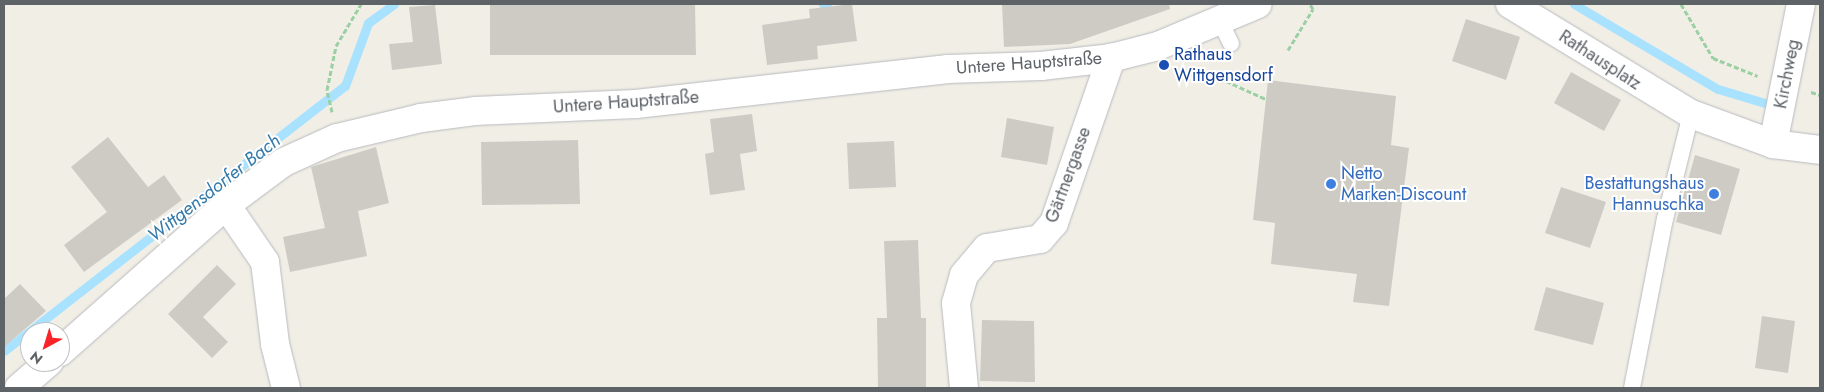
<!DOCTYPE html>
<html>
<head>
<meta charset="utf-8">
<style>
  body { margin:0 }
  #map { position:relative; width:1824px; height:392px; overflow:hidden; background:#f1eee6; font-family:Jost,sans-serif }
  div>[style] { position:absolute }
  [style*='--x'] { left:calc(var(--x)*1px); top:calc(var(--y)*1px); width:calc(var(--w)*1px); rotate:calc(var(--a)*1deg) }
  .stream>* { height:9px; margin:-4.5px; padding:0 4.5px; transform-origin:4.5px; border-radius:4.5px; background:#a9e2ff }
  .building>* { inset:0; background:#cecbc5 }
  .path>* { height:3px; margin-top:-1.5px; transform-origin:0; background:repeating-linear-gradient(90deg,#9bcfa4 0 5px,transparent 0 7.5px) }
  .roads { filter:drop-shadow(0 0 1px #b7babe) drop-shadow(0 0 1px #b7babe) }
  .lane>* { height:16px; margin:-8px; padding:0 8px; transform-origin:8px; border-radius:8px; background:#fff }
  .street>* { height:28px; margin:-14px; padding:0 14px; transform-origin:14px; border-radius:14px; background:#fff }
  .secondary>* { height:28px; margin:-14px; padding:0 14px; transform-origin:14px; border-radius:14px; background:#fff }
  .dots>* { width:14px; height:14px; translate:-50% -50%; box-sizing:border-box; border:2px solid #fff; border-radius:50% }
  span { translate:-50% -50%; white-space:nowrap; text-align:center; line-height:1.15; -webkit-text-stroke:4px #fff; paint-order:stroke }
  .transit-label { font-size:18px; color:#164399 }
  .left { translate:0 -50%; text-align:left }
  .street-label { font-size:18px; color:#5e6368 }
  .shop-label { font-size:18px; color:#366cbe }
  .right { translate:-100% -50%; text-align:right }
  .water-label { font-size:19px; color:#357aa9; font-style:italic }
  .frame { position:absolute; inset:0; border:5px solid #5e6368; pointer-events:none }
  .north { position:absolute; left:20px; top:322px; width:50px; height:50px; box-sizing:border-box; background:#fff; border:1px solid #bfc1c3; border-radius:50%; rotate:219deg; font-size:14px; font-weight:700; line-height:20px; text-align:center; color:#5e6368 }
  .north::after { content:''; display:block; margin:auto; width:18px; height:22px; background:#f92429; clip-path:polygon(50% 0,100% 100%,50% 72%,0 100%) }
</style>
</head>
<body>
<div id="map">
  <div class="stream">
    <i style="--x:823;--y:4;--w:4;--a:0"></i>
    <i style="--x:1574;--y:4;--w:167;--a:30.6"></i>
    <i style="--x:1718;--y:89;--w:49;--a:16.6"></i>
    <i style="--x:4;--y:351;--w:432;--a:-37.9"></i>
    <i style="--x:345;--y:86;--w:67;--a:-69.9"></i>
    <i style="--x:368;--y:23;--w:32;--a:-36"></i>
  </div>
  <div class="building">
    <i style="clip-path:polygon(490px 4px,695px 4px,696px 55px,490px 55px)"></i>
    <i style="clip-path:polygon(852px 4px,857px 41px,817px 46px,818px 59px,767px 65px,762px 25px,810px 18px,809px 9px)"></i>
    <i style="clip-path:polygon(1002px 4px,1169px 4px,1170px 9px,1070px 44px,1004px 47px)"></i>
    <i style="clip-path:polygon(435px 5px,442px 64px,392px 70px,389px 44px,413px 42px,409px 7px)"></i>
    <i style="clip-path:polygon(1466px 19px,1520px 37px,1506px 80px,1452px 61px)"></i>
    <i style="clip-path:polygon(1571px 72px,1621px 100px,1604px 131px,1554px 103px)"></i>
    <i style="clip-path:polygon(1268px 80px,1396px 96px,1391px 145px,1409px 148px,1389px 306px,1353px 302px,1357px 274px,1271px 264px,1275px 223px,1253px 220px)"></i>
    <i style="clip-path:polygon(752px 114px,757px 151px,740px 154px,745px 190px,710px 195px,705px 154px,714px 152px,710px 119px)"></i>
    <i style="clip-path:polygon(1007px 118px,1054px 127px,1047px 165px,1001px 157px)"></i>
    <i style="clip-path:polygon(108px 137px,148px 187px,164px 175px,182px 200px,84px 272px,64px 245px,107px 212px,71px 167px)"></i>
    <i style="clip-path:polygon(578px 140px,580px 204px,482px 205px,481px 142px)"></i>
    <i style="clip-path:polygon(894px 141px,896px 187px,849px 189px,847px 143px)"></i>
    <i style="clip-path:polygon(376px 147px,389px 203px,358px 211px,367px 256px,290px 272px,283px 237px,325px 228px,311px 167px)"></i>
    <i style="clip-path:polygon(1695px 155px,1740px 169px,1721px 235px,1676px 222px)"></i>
    <i style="clip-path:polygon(1561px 187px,1606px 202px,1590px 248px,1545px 233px)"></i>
    <i style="clip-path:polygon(918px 240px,921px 318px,926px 318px,926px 388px,878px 388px,877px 318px,887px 318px,884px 241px)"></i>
    <i style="clip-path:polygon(217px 265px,236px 284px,203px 317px,228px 342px,212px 358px,168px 314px)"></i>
    <i style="clip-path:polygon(20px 284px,46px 311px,4px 347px,4px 299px)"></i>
    <i style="clip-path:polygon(1546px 287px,1604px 303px,1593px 345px,1534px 330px)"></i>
    <i style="clip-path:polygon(1762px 316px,1795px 321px,1788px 373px,1755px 368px)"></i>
    <i style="clip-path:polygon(982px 320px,1034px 321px,1035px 382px,980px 381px)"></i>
  </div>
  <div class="path">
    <i style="--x:1681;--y:4;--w:63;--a:59.3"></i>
    <i style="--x:1713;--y:58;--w:48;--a:21.8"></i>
    <i style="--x:1288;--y:50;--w:48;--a:-58.6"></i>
    <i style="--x:1313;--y:9;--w:6;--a:-121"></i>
    <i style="--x:1174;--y:71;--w:53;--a:10.9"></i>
    <i style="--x:1226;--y:81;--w:44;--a:24.2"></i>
    <i style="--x:1811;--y:92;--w:9;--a:18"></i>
    <i style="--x:332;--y:112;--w:23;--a:-103"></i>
    <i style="--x:327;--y:90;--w:45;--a:-78.4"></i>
    <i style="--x:336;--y:46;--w:49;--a:-59.2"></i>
  </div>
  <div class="roads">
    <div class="lane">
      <i style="--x:1220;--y:21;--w:25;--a:64"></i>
      <i style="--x:1632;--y:388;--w:172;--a:-79"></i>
      <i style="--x:1665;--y:219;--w:108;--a:-76.1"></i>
    </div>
    <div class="street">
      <i style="--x:1773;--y:144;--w:143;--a:-78.7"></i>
      <i style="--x:964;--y:388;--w:85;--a:-95.4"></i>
      <i style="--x:956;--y:303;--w:29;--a:-74"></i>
      <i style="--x:964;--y:275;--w:35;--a:-50"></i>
      <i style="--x:987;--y:248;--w:54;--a:-9.6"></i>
      <i style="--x:1040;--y:239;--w:21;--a:-49"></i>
      <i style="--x:1054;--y:223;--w:175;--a:-70.9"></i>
    </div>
    <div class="secondary">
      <i style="--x:1510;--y:4;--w:212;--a:31.3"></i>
      <i style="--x:1691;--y:114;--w:87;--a:20.1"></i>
      <i style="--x:1773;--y:144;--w:47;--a:7.3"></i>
      <i style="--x:226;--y:205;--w:69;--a:55.6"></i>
      <i style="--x:265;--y:262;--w:83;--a:83"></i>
      <i style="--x:275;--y:344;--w:45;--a:76"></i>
      <i style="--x:60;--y:352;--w:222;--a:-41.5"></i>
      <i style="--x:226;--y:205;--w:72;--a:-36.6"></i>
      <i style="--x:284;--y:162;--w:58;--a:-24.4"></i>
      <i style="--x:337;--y:138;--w:86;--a:-13.4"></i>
      <i style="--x:421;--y:118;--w:54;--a:-7.4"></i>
      <i style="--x:475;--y:111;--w:161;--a:-2.5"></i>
      <i style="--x:636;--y:104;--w:314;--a:-6.4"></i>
      <i style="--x:948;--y:69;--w:93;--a:-1.8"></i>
      <i style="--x:1041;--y:66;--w:70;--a:-6.5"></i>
      <i style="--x:1111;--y:58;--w:49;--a:-14.3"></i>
      <i style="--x:1158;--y:46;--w:108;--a:-22.8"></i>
      <i style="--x:19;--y:388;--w:40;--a:-41"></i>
    </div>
  </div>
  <div class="dots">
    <i style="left:1164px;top:65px;background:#1a4fb4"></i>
    <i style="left:1331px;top:184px;background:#3f7fe0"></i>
    <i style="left:1714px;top:194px;background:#3f7fe0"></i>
  </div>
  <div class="transit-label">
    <span class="left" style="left:1174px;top:65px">Rathaus<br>Wittgensdorf</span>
  </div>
  <div class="street-label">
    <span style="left:1600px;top:60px;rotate:33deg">Rathausplatz</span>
    <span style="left:1029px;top:63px;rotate:-4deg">Untere Hauptstraße</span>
    <span style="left:1787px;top:74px;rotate:-79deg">Kirchweg</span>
    <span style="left:626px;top:102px;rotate:-4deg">Untere Hauptstraße</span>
    <span style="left:1068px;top:175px;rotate:-70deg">Gärtnergasse</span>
  </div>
  <div class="shop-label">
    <span class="left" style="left:1341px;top:184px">Netto<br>Marken-Discount</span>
    <span class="right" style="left:1704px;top:194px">Bestattungshaus<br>Hannuschka</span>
  </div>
  <div class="water-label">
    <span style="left:214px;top:188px;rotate:-38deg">Wittgensdorfer Bach</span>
  </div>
  <div class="frame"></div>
  <div class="north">N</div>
</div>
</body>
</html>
